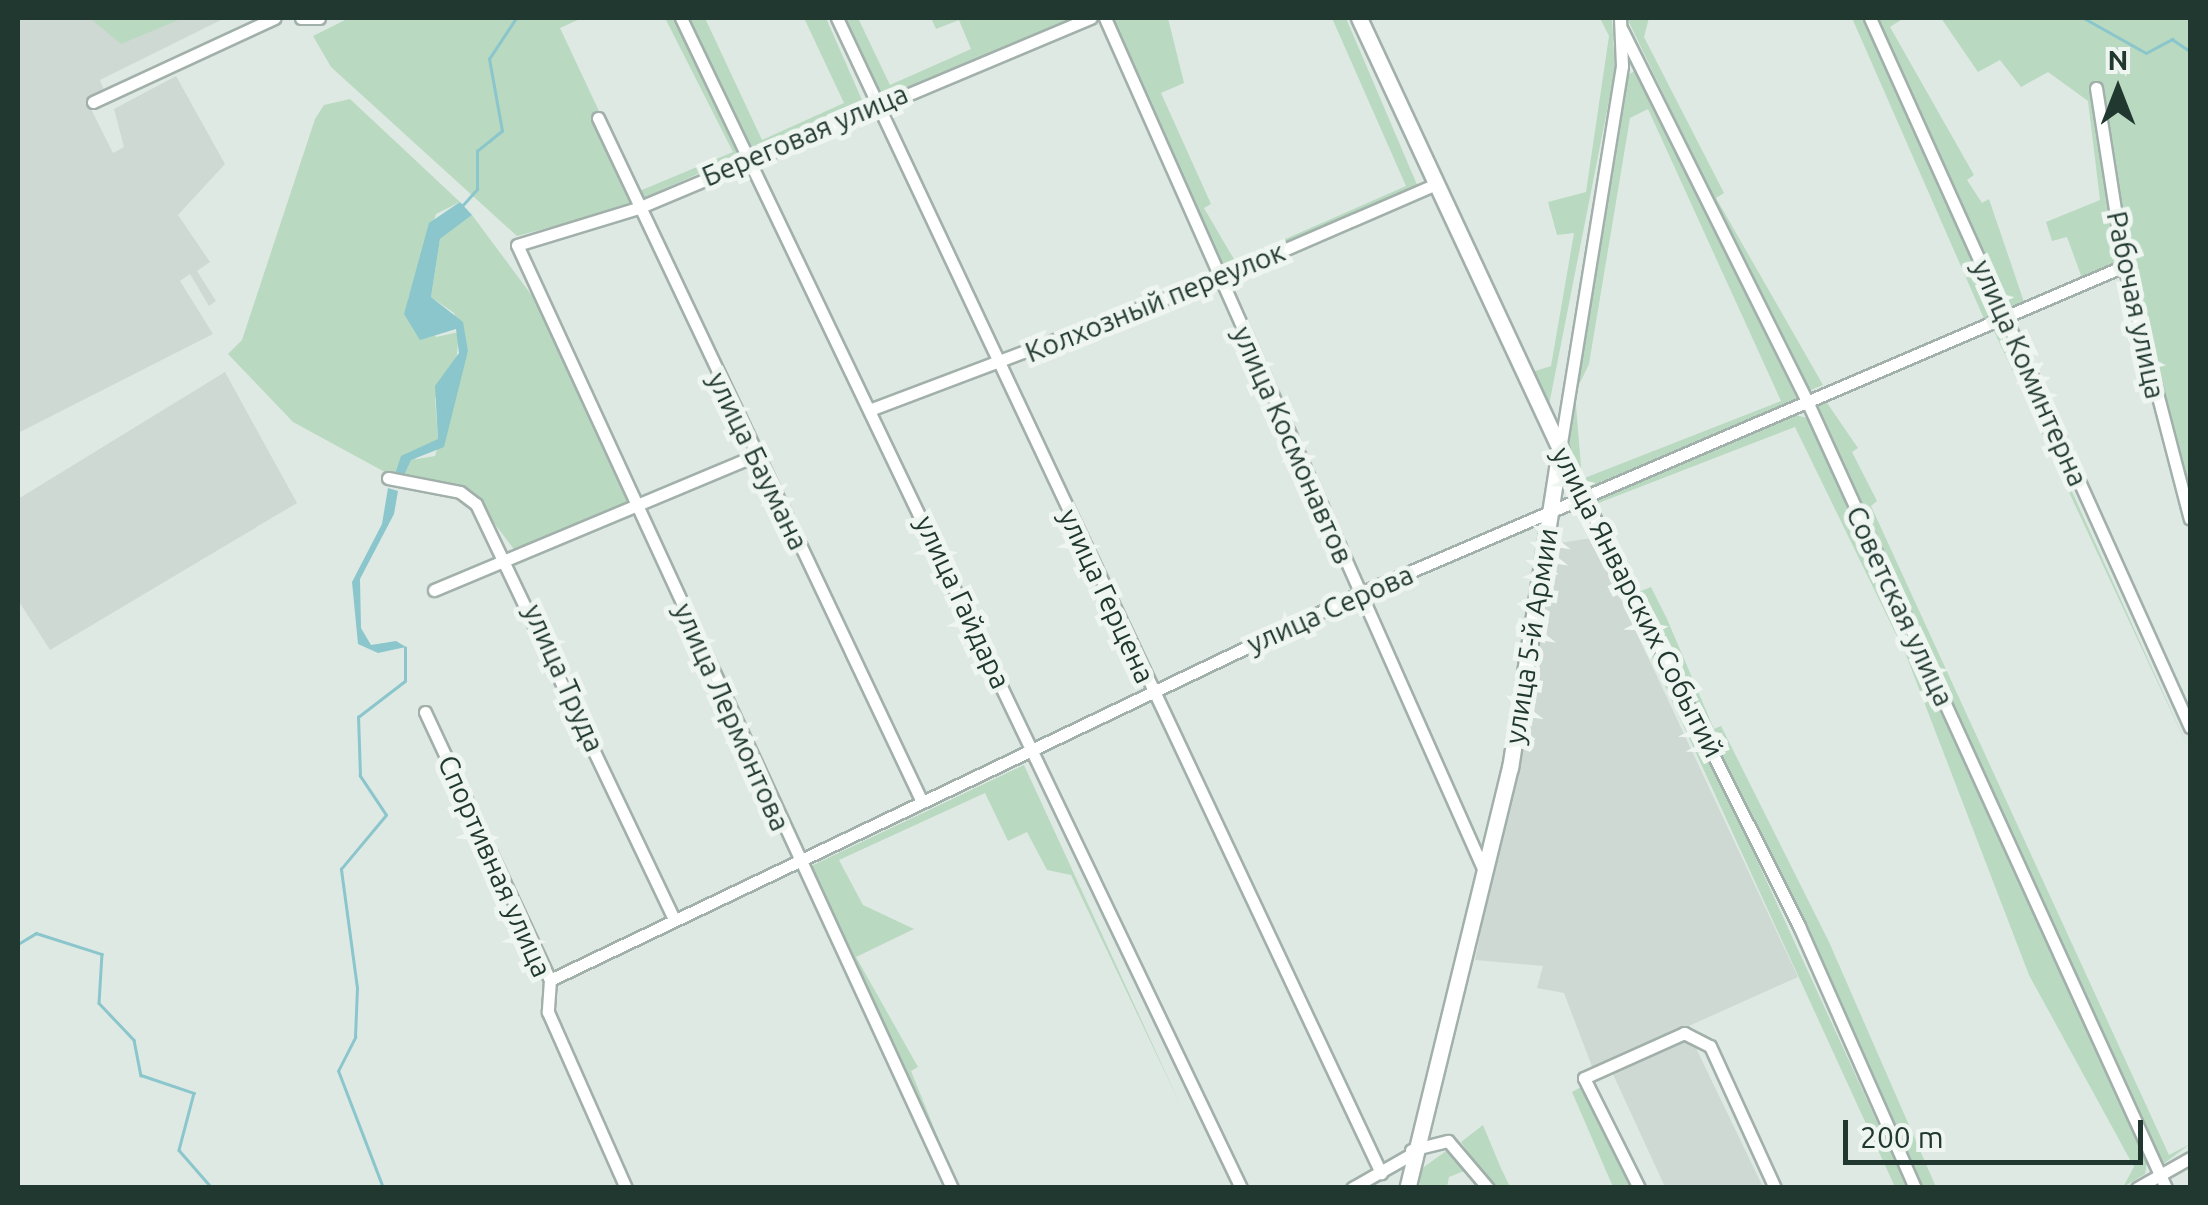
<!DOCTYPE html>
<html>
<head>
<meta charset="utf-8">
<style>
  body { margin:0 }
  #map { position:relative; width:2208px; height:1205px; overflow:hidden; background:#dfe9e4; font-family:Ubuntu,sans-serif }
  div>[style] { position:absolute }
  .built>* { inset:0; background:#ced9d3 }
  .green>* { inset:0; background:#b9d9c0 }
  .water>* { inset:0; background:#8ac6cb }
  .stream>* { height:2.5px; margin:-1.25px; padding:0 1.25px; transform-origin:1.25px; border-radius:1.25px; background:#8ac6cb }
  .roads { filter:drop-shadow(2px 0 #a2b0ab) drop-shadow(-2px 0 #a2b0ab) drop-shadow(0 2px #a2b0ab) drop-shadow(0 -2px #a2b0ab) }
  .street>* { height:11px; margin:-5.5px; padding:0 5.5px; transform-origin:5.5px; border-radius:5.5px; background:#fff }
  .secondary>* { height:15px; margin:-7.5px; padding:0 7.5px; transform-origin:7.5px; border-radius:7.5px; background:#fff }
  span { translate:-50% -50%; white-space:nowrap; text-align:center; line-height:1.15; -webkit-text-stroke:10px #eff6f2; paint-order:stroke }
  .street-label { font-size:28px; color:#213831 }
  .frame { position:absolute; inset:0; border:20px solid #213831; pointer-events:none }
  .north { position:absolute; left:2068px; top:40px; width:100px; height:100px; -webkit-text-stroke:8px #eff6f2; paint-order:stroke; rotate:0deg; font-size:28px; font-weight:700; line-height:40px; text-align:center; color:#213831 }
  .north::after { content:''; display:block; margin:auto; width:35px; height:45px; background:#213831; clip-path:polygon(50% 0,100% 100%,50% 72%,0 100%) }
  .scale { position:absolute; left:1843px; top:1120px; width:300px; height:45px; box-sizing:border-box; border:5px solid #213831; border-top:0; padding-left:12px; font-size:30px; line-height:35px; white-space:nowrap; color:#213831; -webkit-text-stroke:8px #eff6f2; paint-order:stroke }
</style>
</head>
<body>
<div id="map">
  <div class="built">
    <div style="clip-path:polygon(18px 18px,225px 18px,100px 80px,105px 93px,87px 101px,113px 153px,124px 147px,114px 109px,176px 76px,225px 164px,178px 215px,210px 262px,197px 271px,216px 301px,209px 306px,190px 274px,180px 281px,213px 334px,18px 433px)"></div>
    <div style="clip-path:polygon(225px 372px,297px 503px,50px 650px,18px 600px,18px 499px)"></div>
    <div style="clip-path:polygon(1592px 538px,1798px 977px,1593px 1069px,1564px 993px,1537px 988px,1543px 966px,1475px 960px,1559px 543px)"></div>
    <div style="clip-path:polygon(1685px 1040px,1694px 1044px,1763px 1187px,1665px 1187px,1612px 1072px)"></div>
  </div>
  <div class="green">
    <div style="clip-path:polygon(90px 18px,183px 18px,121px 44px)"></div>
    <div style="clip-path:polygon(349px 18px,582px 18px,560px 28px,637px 192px,733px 152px,665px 18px,705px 18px,762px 140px,844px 103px,804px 18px,826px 18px,862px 100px,622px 208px,517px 236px,331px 67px,313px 36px)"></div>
    <div style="clip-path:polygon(840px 18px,858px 18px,890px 85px,971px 49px,959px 20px,936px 29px,931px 18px,1086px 18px,880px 100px)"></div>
    <div style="clip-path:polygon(1109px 18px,1168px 18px,1184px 83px,1161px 93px,1211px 204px,1204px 208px,1235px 261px,1406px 186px,1332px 18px,1346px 18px,1418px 187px,1223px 275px)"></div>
    <div style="clip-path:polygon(1600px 18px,1612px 18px,1615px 70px,1549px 405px,1532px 372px,1551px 366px,1574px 233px,1557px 235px,1548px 202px,1586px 192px,1609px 36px)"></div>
    <div style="clip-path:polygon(1627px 18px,1649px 18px,1644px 37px,1724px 193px,1716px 198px,1823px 385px,1806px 392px)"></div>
    <div style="clip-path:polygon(1852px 18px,1865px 18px,1998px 310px,1993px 318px,1985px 321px)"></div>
    <div style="clip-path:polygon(1876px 18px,1904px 18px,1890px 27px,1974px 175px,1967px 180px,1982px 203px,1989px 199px,2024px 302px,2008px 309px)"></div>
    <div style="clip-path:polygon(1941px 18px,2190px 18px,2190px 505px,2130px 276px,2101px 87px,2089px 88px,2118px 265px,2082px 278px,2067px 237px,2052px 241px,2046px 222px,2100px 200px,2088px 101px,2048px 72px,2021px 87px,2000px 60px,1978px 72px)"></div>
    <div style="clip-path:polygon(evenodd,1636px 70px,1797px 399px,1582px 490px,1565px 442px,1626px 76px,1636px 70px,1648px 109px,1781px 401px,1582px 479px,1575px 393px,1589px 364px,1630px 118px,1648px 109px)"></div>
    <div style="clip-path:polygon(350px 99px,460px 202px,436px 214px,408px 299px,436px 337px,459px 332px,456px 365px,435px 398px,438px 439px,394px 477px,293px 422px,228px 354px,242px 340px,315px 119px,324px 105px)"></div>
    <div style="clip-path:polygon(472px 215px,533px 297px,628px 504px,516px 552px,473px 495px,402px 480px,411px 460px,435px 456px,468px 351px,454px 313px,431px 297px,440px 239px)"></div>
    <div style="clip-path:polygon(1997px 326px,2190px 752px,1994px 331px,1825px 400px,1858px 448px,1852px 452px,1877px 501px,1871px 506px,2169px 1155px,2190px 1144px,2162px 1165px,1813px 402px)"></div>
    <div style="clip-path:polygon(1792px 414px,1807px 418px,2147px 1162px,2145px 1174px,2123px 1187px,2134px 1167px,2029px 975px,1906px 655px,1795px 427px,1596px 504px,1639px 592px,1651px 587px,1667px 619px,1714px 729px,1721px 726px,1829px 942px,1936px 1187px,1920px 1187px,1592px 500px)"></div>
    <div style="clip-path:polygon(1597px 537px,1750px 845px,1907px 1187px,1895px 1187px)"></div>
    <div style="clip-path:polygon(1024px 765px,1181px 1106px,1071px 875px,1047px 870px,1027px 832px,1008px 841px,985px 793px,839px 860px,863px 905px,914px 929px,856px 957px,918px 1067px,911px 1071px,958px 1187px,809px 867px)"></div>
    <div style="clip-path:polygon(1583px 1086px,1631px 1187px,1613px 1187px,1572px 1092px)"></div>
    <div style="clip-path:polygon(1483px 1125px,1500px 1166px,1510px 1187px,1492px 1187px,1461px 1142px)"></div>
    <div style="clip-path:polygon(1449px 1149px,1475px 1168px,1485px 1187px,1469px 1169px,1449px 1177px,1447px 1187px,1419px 1188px,1421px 1169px)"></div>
  </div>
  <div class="water">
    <div style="clip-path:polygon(460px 202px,472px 215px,440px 239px,431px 297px,463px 322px,468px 351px,444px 447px,411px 460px,402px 480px,394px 477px,401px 456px,438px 439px,435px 386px,459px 353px,456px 329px,420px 340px,404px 314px,429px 223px)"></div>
    <div style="clip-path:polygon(388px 488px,398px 491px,394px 514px,360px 579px,361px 628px,371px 645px,396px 641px,406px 647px,378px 653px,358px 644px,352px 582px,382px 524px)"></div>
  </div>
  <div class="stream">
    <div style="left:2084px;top:18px;width:71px;rotate:29.4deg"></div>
    <div style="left:2146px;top:53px;width:30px;rotate:-28deg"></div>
    <div style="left:2172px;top:39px;width:22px;rotate:34deg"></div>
    <div style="left:461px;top:207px;width:24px;rotate:-48deg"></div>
    <div style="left:477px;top:189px;width:38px;rotate:-90deg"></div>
    <div style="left:477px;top:151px;width:32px;rotate:-39deg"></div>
    <div style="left:502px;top:131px;width:73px;rotate:-100.2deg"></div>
    <div style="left:489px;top:59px;width:49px;rotate:-56.6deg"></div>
    <div style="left:18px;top:944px;width:21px;rotate:-31deg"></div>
    <div style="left:36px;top:933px;width:69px;rotate:17.7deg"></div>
    <div style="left:102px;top:954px;width:49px;rotate:93.5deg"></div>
    <div style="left:99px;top:1003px;width:51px;rotate:46.6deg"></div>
    <div style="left:134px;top:1040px;width:36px;rotate:79deg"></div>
    <div style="left:141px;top:1075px;width:56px;rotate:18.8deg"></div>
    <div style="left:194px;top:1093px;width:59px;rotate:104.7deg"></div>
    <div style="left:179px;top:1150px;width:50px;rotate:49deg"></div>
    <div style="left:383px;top:1188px;width:125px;rotate:-111deg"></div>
    <div style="left:338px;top:1071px;width:38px;rotate:-63deg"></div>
    <div style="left:355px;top:1037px;width:49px;rotate:-87.7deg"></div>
    <div style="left:357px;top:988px;width:120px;rotate:-97.7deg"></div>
    <div style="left:341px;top:869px;width:70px;rotate:-50.2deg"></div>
    <div style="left:386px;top:815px;width:47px;rotate:-123.7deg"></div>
    <div style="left:360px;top:776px;width:59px;rotate:-91.9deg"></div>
    <div style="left:358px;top:717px;width:59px;rotate:-37.5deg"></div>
    <div style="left:405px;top:681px;width:33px;rotate:-90deg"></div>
  </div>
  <div class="roads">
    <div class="street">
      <div style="left:301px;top:18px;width:18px"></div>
      <div style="left:681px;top:18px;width:1297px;rotate:64.42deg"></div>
      <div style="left:837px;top:18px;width:1277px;rotate:64.78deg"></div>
      <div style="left:1105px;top:18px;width:933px;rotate:66.04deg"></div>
      <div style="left:1620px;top:18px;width:48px;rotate:87.6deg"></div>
      <div style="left:1622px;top:66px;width:388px;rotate:99.2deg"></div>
      <div style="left:1560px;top:449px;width:534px;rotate:63.39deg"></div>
      <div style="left:1799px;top:926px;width:287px;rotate:66.1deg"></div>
      <div style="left:1870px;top:18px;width:778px;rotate:65.71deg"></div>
      <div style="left:1622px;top:30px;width:412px;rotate:63.5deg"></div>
      <div style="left:1806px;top:399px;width:867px;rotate:65.47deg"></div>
      <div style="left:2096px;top:88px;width:180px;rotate:81.1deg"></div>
      <div style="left:2124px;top:266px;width:261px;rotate:75.4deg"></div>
      <div style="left:93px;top:102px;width:200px;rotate:-24.8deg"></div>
      <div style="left:598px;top:118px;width:757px;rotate:64.65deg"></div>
      <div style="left:872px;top:409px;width:371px;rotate:-20.7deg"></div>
      <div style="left:1219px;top:278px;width:234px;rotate:-23.4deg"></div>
      <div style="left:388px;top:478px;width:73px;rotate:11deg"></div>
      <div style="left:460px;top:492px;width:20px;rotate:37deg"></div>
      <div style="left:476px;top:504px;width:461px;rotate:64.5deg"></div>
      <div style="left:434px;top:590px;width:349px;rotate:-22.7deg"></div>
      <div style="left:425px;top:712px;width:296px;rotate:65deg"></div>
      <div style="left:550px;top:980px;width:32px;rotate:94deg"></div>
      <div style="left:548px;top:1012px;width:193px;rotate:66.1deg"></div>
      <div style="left:550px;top:980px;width:895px;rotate:-25.53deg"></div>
      <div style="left:1358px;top:594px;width:833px;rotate:-23.18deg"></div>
      <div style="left:1411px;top:1150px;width:38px;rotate:-14deg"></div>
      <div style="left:1448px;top:1141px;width:62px;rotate:49.6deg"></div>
      <div style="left:952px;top:1188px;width:1038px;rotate:-114.76deg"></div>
      <div style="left:517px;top:245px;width:127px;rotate:-17deg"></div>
      <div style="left:638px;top:208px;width:491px;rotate:-22.8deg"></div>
      <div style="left:1352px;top:1188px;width:67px;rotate:-29.6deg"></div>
      <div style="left:1639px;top:1188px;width:123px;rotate:-116.6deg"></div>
      <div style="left:1584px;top:1078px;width:110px;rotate:-24.2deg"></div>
      <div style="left:1684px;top:1033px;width:29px;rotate:27deg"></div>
      <div style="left:1710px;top:1046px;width:156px;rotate:65.4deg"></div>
      <div style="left:2137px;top:1188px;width:61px;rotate:-29.5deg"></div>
    </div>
    <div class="secondary">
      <div style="left:1359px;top:18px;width:476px;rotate:65deg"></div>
      <div style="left:1560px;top:449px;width:322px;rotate:98.9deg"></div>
      <div style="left:1510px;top:767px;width:433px;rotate:103.7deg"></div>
    </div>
  </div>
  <div class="street-label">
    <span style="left:805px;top:135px;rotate:-23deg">Береговая улица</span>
    <span style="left:1155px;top:302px;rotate:-22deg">Колхозный переулок</span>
    <span style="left:2136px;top:305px;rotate:78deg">Рабочая улица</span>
    <span style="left:2030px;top:373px;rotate:66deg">улица Коминтерна</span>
    <span style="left:1293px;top:445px;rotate:66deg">улица Космонавтов</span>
    <span style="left:758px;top:461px;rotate:64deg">улица Баумана</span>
    <span style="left:1107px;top:596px;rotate:65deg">улица Герцена</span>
    <span style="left:963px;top:602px;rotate:65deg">улица Гайдара</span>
    <span style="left:1638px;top:602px;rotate:63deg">улица Январских Событий</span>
    <span style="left:1900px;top:606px;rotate:65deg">Советская улица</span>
    <span style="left:1330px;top:609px;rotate:-24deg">улица Серова</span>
    <span style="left:1531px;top:636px;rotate:-81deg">улица 5-й Армии</span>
    <span style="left:564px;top:678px;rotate:66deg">улица Труда</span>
    <span style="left:732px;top:717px;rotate:66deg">улица Лермонтова</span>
    <span style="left:495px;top:866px;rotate:66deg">Спортивная улица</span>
  </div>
  <div class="frame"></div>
  <div class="north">N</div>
  <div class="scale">200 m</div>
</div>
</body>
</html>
